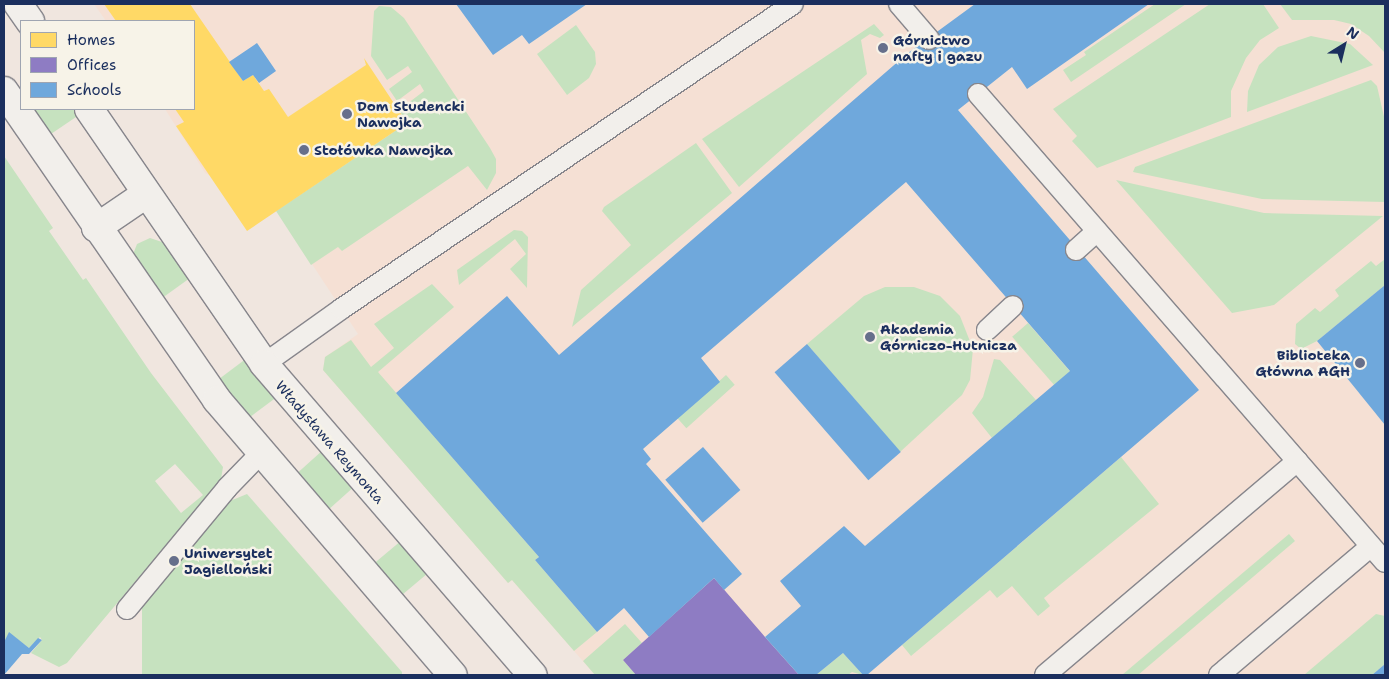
<!DOCTYPE html>
<html>
<head>
<meta charset="utf-8">
<style>
  body { margin:0 }
  #map { position:relative; width:1389px; height:679px; overflow:hidden; background:#f0e6df; font-family:"Shantell Sans",sans-serif }
  div>[style] { position:absolute }
  .built>* { inset:0; background:#f5e0d4 }
  .green>* { inset:0; background:#c6e2bf; transform-origin:0 0 }
  .homes>* { inset:0; background:#ffd966 }
  .offices>* { inset:0; background:#8e7cc3 }
  .schools>* { inset:0; background:#6fa8dc; transform-origin:0 0 }
  .roads { filter:drop-shadow(1px 0 #87868c) drop-shadow(-1px 0 #87868c) drop-shadow(0 1px #87868c) drop-shadow(0 -1px #87868c) }
  .lane>* { height:20px; margin:-10px; padding:0 10px; transform-origin:10px; border-radius:10px; background:#f2efeb }
  .street>* { height:28px; margin:-14px; padding:0 14px; transform-origin:14px; border-radius:14px; background:#f2efeb }
  .dots>* { width:14px; height:14px; translate:-50% -50%; box-sizing:border-box; border:2px solid #f7f3e8; border-radius:50% }
  span { translate:-50% -50%; white-space:nowrap; text-align:center; line-height:1.15; -webkit-text-stroke:5px #f7f3e8; paint-order:stroke }
  .poi-label { font-size:14px; color:#1b2f5e; font-weight:700 }
  .left { translate:0 -50%; text-align:left }
  .right { translate:-100% -50%; text-align:right }
  .street-label { font-size:14px; color:#1b2f5e }
  .frame { position:absolute; inset:0; border:5px solid #1b2f5e; pointer-events:none }
  .legend { position:absolute; left:20px; top:20px; width:175px; height:90px; box-sizing:border-box; background:#f7f3e8; border:1px solid #9fa5b1; margin:0; padding:6px 9px; list-style:none; font-size:15px; color:#1b2f5e }
  .legend li { display:flex; align-items:center; gap:10px; height:25px }
  .legend b { width:25px; border:1px solid #9fa5b1 }
  .north { position:absolute; left:1319px; top:20px; width:50px; height:50px; -webkit-text-stroke:4px #f7f3e8; paint-order:stroke; rotate:36deg; font-size:14px; font-weight:700; line-height:20px; text-align:center; color:#1b2f5e }
  .north::after { content:''; display:block; margin:auto; width:18px; height:22px; background:#1b2f5e; clip-path:polygon(50% 0,100% 100%,50% 72%,0 100%) }
</style>
</head>
<body>
<div id="map">
  <div class="built">
    <div style="clip-path:polygon(94px 4px,1385px 4px,1385px 675px,595px 675px,512px 580px,508px 583px,323px 370px,325px 357px,358px 334px,277px 211px,205px 173px,165px 109px,194px 109px,194px 21px,106px 21px)"></div>
  </div>
  <div class="green">
    <div style="clip-path:polygon(1155px 4px,1186px 4px,1071px 82px,1063px 70px,1086px 55px,1084px 52px)"></div>
    <div style="clip-path:polygon(1210px 4px,1263px 4px,1279px 28px,1260px 40px,1246px 58px,1231px 91px,1231px 117px,1097px 168px,1072px 141px,1077px 136px,1053px 109px)"></div>
    <div style="clip-path:polygon(1280px 4px,1385px 4px,1385px 53px,1369px 36px,1351px 24px,1334px 20px,1292px 20px)"></div>
    <div style="clip-path:polygon(379px 6px,391px 7px,404px 18px,490px 148px,496px 159px,496px 173px,487px 190px,468px 166px,342px 251px,338px 247px,311px 265px,276px 211px,407px 123px,399px 110px,424px 91px,420px 84px,397px 101px,389px 89px,412px 72px,408px 66px,387px 80px,371px 56px,374px 11px)"></div>
    <div style="clip-path:polygon(874px 24px,884px 35px,880px 38px,870px 34px,861px 40px,867px 74px,739px 187px,702px 139px)"></div>
    <div style="clip-path:polygon(576px 25px,595px 52px,596px 64px,589px 78px,567px 95px,537px 54px)"></div>
    <div style="clip-path:polygon(1311px 36px,1350px 44px,1373px 65px,1247px 112px,1248px 91px,1259px 65px,1278px 47px)"></div>
    <div style="clip-path:polygon(1371px 80px,1377px 86px,1385px 121px,1385px 202px,1262px 199px,1133px 172px,1135px 167px)"></div>
    <div style="clip-path:polygon(29px 109px,75px 109px,79px 115px,48px 136px)"></div>
    <div style="clip-path:polygon(696px 143px,732px 193px,572px 327px,581px 290px,631px 245px,602px 211px,604px 207px)"></div>
    <div style="clip-path:polygon(evenodd,4px 156px,53px 228px,49px 231px,83px 280px,86px 278px,151px 373px,223px 467px,221px 479px,67px 663px,59px 667px,31px 653px,42px 640px,40px 637px,29px 648px,9px 633px,4px 642px,4px 156px,175px 464px,203px 495px,181px 513px,155px 481px,175px 464px)"></div>
    <div style="clip-path:polygon(1116px 180px,1264px 213px,1383px 216px,1274px 305px,1232px 313px)"></div>
    <div style="clip-path:polygon(514px 230px,522px 231px,528px 237px,527px 288px,510px 269px,526px 254px,515px 239px,459px 285px,457px 270px)"></div>
    <div style="clip-path:polygon(150px 238px,165px 243px,190px 278px,158px 301px,132px 257px,137px 244px)"></div>
    <div style="clip-path:polygon(1385px 259px,1385px 285px,1317px 341px,1301px 349px,1295px 344px,1296px 324px,1315px 308px,1320px 312px,1339px 296px,1335px 290px,1371px 261px,1376px 266px)"></div>
    <div style="clip-path:polygon(432px 284px,454px 307px,378px 372px,539px 557px,535px 560px,597px 632px,574px 651px,512px 580px,508px 583px,323px 370px,325px 357px,351px 340px,371px 367px,394px 348px,374px 324px)"></div>
    <div style="clip-path:polygon(885px 287px,914px 287px,940px 296px,960px 316px,973px 349px,970px 380px,962px 395px,900px 452px,807px 344px,864px 296px)"></div>
    <div style="left:1028px;top:323px;width:64px;height:21px;rotate:49deg"></div>
    <div style="left:247px;top:358px;width:49px;height:40px;rotate:53deg"></div>
    <div style="clip-path:polygon(994px 359px,1000px 360px,1036px 400px,992px 438px,972px 413px,983px 397px)"></div>
    <div style="left:726px;top:375px;width:13px;height:65px;rotate:48deg"></div>
    <div style="left:323px;top:450px;width:48px;height:40px;rotate:48deg"></div>
    <div style="clip-path:polygon(1121px 457px,1159px 504px,1044px 598px,1050px 606px,1038px 616px,1012px 586px,997px 598px,990px 590px,911px 656px,902px 645px)"></div>
    <div style="clip-path:polygon(247px 494px,402px 672px,402px 675px,142px 675px,142px 605px,230px 501px)"></div>
    <div style="clip-path:polygon(1289px 534px,1295px 541px,1138px 675px,1122px 675px)"></div>
    <div style="left:402px;top:540px;width:42px;height:40px;rotate:50deg"></div>
    <div style="clip-path:polygon(1376px 614px,1385px 616px,1385px 664px,1372px 675px,1304px 675px)"></div>
    <div style="clip-path:polygon(625px 624px,642px 643px,623px 660px,636px 675px,595px 675px,583px 661px)"></div>
    <div style="clip-path:polygon(843px 653px,863px 675px,852px 672px,848px 675px,816px 675px)"></div>
  </div>
  <div class="homes">
    <div style="clip-path:polygon(104px 4px,190px 4px,243px 81px,253px 75px,264px 91px,269px 89px,288px 117px,366px 65px,364px 58px,407px 123px,247px 231px,176px 126px,184px 122px,175px 109px,194px 109px,194px 21px,116px 21px)"></div>
  </div>
  <div class="offices">
    <div style="clip-path:polygon(714px 578px,765px 637px,799px 675px,636px 675px,623px 660px)"></div>
  </div>
  <div class="schools">
    <div style="clip-path:polygon(456px 4px,587px 4px,529px 44px,522px 35px,493px 55px)"></div>
    <div style="clip-path:polygon(975px 4px,1149px 4px,1027px 89px,1012px 67px,958px 110px,1199px 390px,867px 675px,863px 675px,843px 653px,816px 675px,799px 675px,765px 637px,801px 606px,780px 581px,844px 526px,865px 546px,1070px 371px,906px 182px,701px 358px,720px 382px,643px 449px,651px 459px,646px 464px,742px 574px,724px 590px,714px 578px,649px 637px,624px 608px,597px 632px,535px 560px,539px 557px,396px 393px,507px 296px,559px 355px,908px 53px)"></div>
    <div style="clip-path:polygon(257px 43px,276px 71px,259px 83px,253px 75px,243px 81px,229px 62px)"></div>
    <div style="clip-path:polygon(1385px 285px,1385px 425px,1317px 341px)"></div>
    <div style="left:807px;top:344px;width:143px;height:43px;rotate:49deg"></div>
    <div style="left:703px;top:447px;width:57px;height:50px;rotate:49deg"></div>
    <div style="clip-path:polygon(9px 632px,29px 648px,38px 638px,42px 640px,29px 654px,22px 654px,4px 675px,4px 642px)"></div>
    <div style="clip-path:polygon(1385px 664px,1385px 675px,1372px 675px)"></div>
  </div>
  <div class="roads">
    <div class="lane">
      <div style="left:899px;top:4px;width:46px;rotate:49.4deg"></div>
      <div style="left:978px;top:94px;width:620px;rotate:48.99deg"></div>
      <div style="left:1076px;top:250px;width:28px;rotate:-42deg"></div>
      <div style="left:987px;top:330px;width:35px;rotate:-43deg"></div>
      <div style="left:264px;top:364px;width:95px;rotate:-35.5deg"></div>
      <div style="left:341px;top:309px;width:545px;rotate:-34.01deg"></div>
      <div style="left:127px;top:609px;width:157px;rotate:-50.4deg"></div>
      <div style="left:227px;top:488px;width:47px;rotate:-45.9deg"></div>
      <div style="left:1045px;top:675px;width:331px;rotate:-40.3deg"></div>
      <div style="left:1219px;top:675px;width:199px;rotate:-40.3deg"></div>
    </div>
    <div class="street">
      <div style="left:18px;top:4px;width:21px;rotate:55deg"></div>
      <div style="left:4px;top:91px;width:375px;rotate:55.4deg"></div>
      <div style="left:217px;top:400px;width:362px;rotate:49.4deg"></div>
      <div style="left:89px;top:109px;width:309px;rotate:55.5deg"></div>
      <div style="left:264px;top:364px;width:411px;rotate:49.2deg"></div>
      <div style="left:96px;top:228px;width:60px;rotate:-34.2deg"></div>
    </div>
  </div>
  <div class="dots">
    <div style="left:883px;top:48px;background:#666f8b"></div>
    <div style="left:347px;top:114px;background:#666f8b"></div>
    <div style="left:304px;top:150px;background:#666f8b"></div>
    <div style="left:870px;top:337px;background:#666f8b"></div>
    <div style="left:1360px;top:363px;background:#666f8b"></div>
    <div style="left:174px;top:561px;background:#666f8b"></div>
  </div>
  <div class="poi-label">
    <span class="left" style="left:893px;top:48px">Górnictwo<br>nafty i gazu</span>
    <span class="left" style="left:357px;top:114px">Dom Studencki<br>Nawojka</span>
    <span class="left" style="left:314px;top:150px">Stołówka Nawojka</span>
    <span class="left" style="left:880px;top:337px">Akademia<br>Górniczo-Hutnicza</span>
    <span class="right" style="left:1350px;top:363px">Biblioteka<br>Główna AGH</span>
    <span class="left" style="left:184px;top:561px">Uniwersytet<br>Jagielloński</span>
  </div>
  <div class="street-label">
    <span style="left:330px;top:442px;rotate:49deg">Władysława Reymonta</span>
  </div>
  <div class="frame"></div>
  <ul class="legend">
  <li><b style="height:14px;background:#ffd966"></b>Homes</li>
  <li><b style="height:14px;background:#8e7cc3"></b>Offices</li>
  <li><b style="height:14px;background:#6fa8dc"></b>Schools</li>
  </ul>
  <div class="north">N</div>
</div>
</body>
</html>
